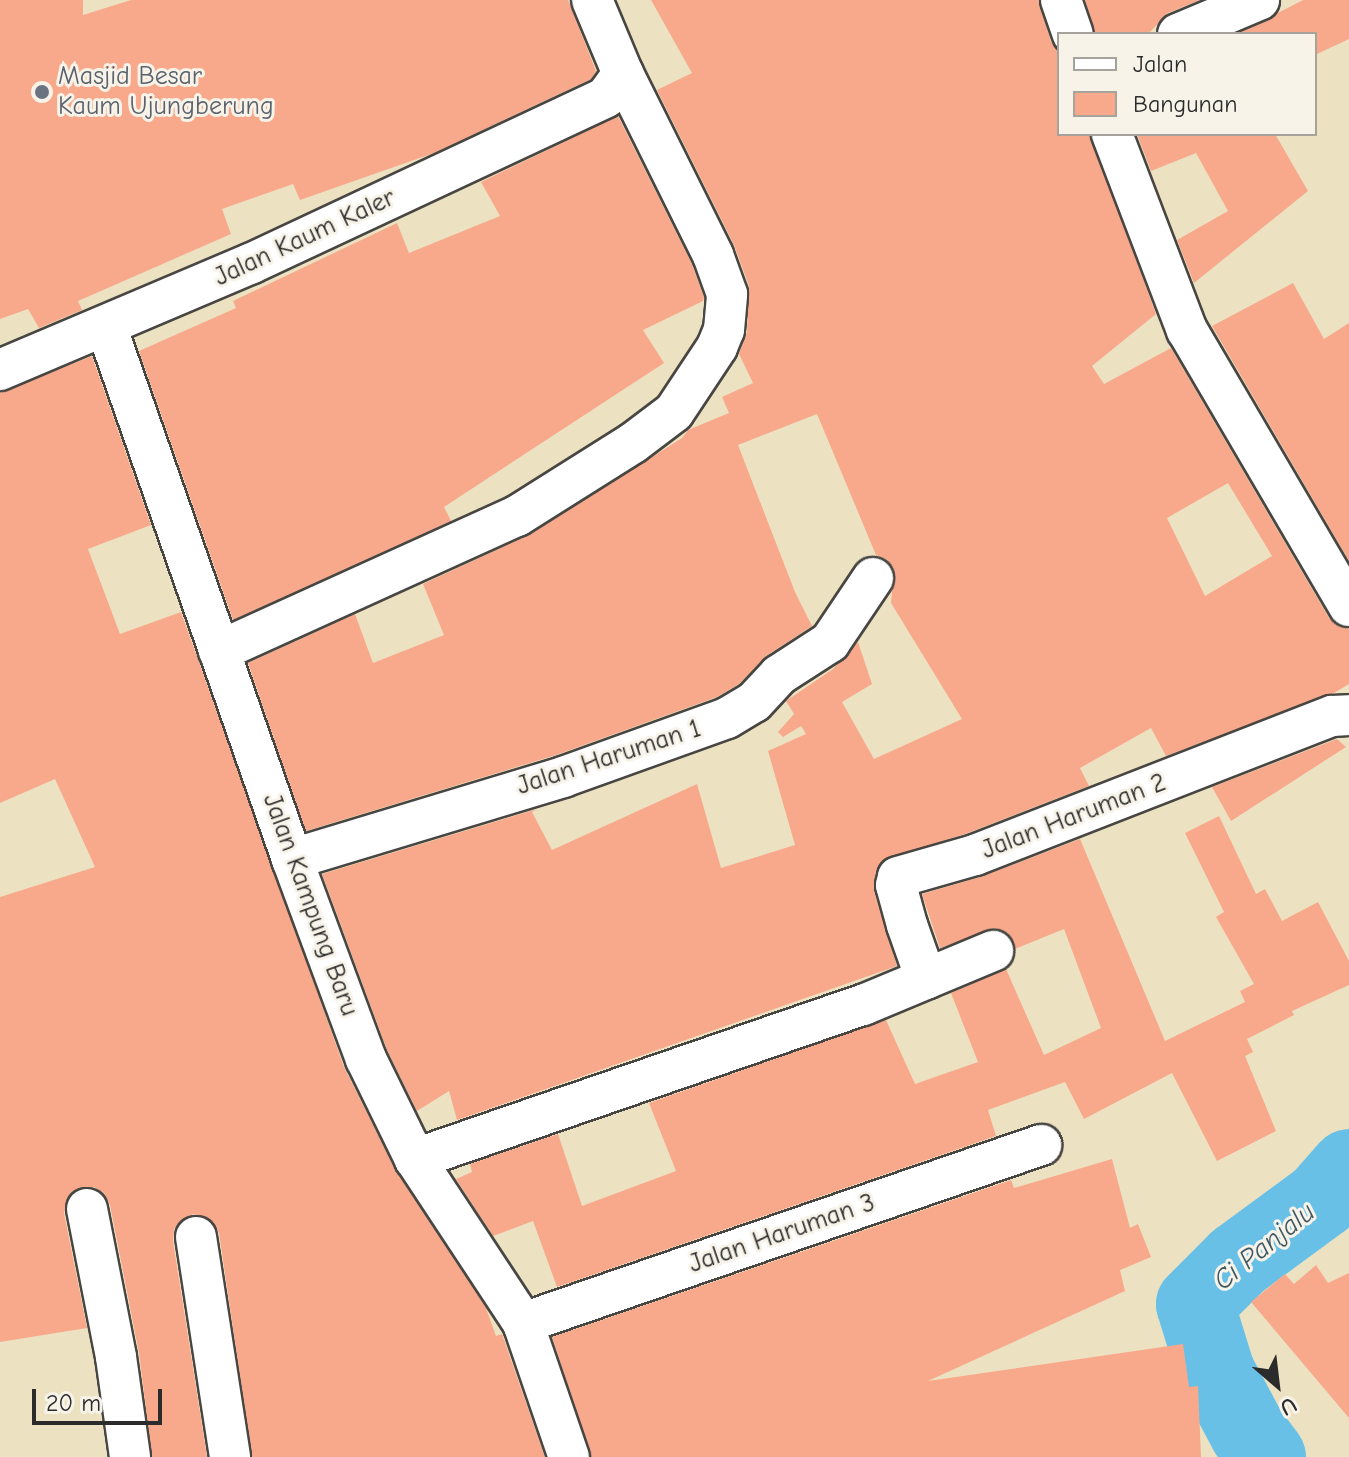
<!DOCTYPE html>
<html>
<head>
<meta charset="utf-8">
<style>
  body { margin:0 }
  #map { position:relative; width:1349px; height:1457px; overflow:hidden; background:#ece2c2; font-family:"Comic Neue",sans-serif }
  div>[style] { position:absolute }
  .river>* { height:78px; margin:-39px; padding:0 39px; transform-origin:39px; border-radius:39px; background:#69c0e6 }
  .building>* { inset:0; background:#f8a98c }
  .roads { filter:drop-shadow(2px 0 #484642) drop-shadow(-2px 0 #484642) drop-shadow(0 2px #484642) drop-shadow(0 -2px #484642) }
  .minor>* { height:40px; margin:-20px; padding:0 20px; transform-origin:20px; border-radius:20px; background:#fff }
  .dots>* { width:22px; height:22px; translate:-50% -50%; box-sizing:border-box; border:4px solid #f7f3e8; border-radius:50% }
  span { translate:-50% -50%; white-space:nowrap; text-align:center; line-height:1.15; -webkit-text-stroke:6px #f7f3e8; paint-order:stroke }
  .worship-label { font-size:26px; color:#5b616d }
  .left { translate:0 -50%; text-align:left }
  .street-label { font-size:26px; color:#2b2b2b }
  .water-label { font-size:28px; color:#3e5863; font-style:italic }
  .legend { position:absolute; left:1057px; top:32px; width:260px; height:104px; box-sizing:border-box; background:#f7f3e8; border:2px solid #a5a39c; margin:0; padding:10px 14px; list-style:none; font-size:24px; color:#2b2b2b }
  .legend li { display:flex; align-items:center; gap:16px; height:40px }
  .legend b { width:40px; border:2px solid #a5a39c }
  .north { position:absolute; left:1237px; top:1345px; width:80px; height:80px; -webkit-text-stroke:6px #f7f3e8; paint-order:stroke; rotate:152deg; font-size:22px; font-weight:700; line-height:32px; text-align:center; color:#2b2b2b }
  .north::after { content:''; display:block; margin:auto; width:28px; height:36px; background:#2b2b2b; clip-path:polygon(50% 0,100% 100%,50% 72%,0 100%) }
  .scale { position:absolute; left:32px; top:1389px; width:130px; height:36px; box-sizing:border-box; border:4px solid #2b2b2b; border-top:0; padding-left:10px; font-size:24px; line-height:28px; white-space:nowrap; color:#2b2b2b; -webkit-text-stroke:6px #f7f3e8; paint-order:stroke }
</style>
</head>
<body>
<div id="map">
  <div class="river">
    <div style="left:1267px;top:1457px;width:31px;rotate:-127deg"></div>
    <div style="left:1248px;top:1432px;width:68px;rotate:-118.1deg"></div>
    <div style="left:1216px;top:1372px;width:71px;rotate:-107.2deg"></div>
    <div style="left:1195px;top:1304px;width:61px;rotate:-45deg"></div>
    <div style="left:1238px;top:1261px;width:104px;rotate:-36.4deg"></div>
    <div style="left:1322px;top:1199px;width:41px;rotate:-48.9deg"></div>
  </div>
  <div class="building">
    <div style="clip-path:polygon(0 0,83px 0,83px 15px,131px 0,568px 0,596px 71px,591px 79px,434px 153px,300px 200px,293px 184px,222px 209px,231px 234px,78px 301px,82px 310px,39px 328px,28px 309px,0 319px)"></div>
    <div style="clip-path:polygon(evenodd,651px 0,1039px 0,1051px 42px,1059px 52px,1059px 134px,1090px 134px,1156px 314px,1092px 366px,1104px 384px,1171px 348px,1329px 618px,1338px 626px,1349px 629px,1349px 684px,1334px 693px,1166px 756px,1151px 728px,1080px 768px,1089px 786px,968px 833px,882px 861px,876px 871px,874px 891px,897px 966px,457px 1120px,449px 1091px,417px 1111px,387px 1050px,322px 874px,537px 809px,532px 812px,552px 850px,697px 784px,721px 868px,795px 845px,768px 751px,806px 734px,801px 726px,783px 737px,778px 732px,794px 714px,786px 701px,833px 669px,858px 642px,872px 684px,842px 702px,874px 759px,962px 719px,891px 603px,894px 569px,886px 559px,876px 555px,817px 414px,738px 445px,795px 592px,812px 626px,766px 656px,739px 684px,717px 697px,556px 755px,306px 831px,248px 663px,355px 614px,373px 663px,444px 635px,423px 584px,529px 535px,682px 438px,688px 430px,729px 413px,722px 397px,753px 383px,739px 354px,747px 332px,749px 286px,734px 245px,657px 90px,692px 73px,651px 0,1228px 483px,1272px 556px,1205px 596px,1167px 518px,1228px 483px)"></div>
    <div style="clip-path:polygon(1085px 0,1200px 0,1168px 13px,1148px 34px,1095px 34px)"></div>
    <div style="clip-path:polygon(1303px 0,1349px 0,1349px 39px,1317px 54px,1315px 34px,1237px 34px)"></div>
    <div style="clip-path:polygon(618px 116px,692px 264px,704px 297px,703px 301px,643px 330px,664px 363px,444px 507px,451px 521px,233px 620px,139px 351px,236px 308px,233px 301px,397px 223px,409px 253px,500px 216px,481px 182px)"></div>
    <div style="clip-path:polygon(1137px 134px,1275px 134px,1308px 191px,1194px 283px,1177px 240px,1228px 211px,1196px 153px,1151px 171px)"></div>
    <div style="clip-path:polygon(1293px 283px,1324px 339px,1349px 323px,1349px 561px,1212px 326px)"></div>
    <div style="clip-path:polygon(92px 356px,151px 525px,88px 549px,120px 634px,181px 612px,344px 1067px,396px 1171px,486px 1308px,496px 1336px,502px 1334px,545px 1457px,252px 1457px,219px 1233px,213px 1222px,193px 1214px,181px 1220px,174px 1229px,173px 1241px,207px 1457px,152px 1457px,139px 1353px,110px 1205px,104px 1193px,94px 1187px,82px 1187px,71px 1192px,64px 1213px,87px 1328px,0 1342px,0 897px,95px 867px,55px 779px,0 803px,0 393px)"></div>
    <div style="clip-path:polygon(1337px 739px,1346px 747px,1231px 821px,1212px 787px)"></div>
    <div style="clip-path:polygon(1219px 816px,1256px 894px,1265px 889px,1282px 921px,1318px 902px,1349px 961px,1349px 985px,1292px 1011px,1294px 1015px,1247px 1039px,1253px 1052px,1245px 1056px,1276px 1131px,1217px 1161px,1172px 1073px,1084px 1119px,1065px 1082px,988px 1110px,996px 1136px,557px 1287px,533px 1221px,493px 1236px,456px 1179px,472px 1172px,470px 1164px,558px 1134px,582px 1206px,676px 1171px,649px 1103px,886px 1020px,915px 1084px,978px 1062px,951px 993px,1006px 969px,1044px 1055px,1101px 1028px,1064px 929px,1015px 949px,1008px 933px,995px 928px,940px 948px,922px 894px,983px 876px,1080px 839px,1165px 1041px,1245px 1002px,1240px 991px,1254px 984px,1216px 917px,1224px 912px,1185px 833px)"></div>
    <div style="clip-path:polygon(1112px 1159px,1130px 1228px,1138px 1224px,1151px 1257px,1120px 1270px,1125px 1291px,928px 1381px,1183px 1344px,1189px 1387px,1198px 1386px,1201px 1457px,591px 1457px,552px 1337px,1011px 1180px,1014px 1188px)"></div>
    <div style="clip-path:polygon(1316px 1265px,1328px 1283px,1349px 1273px,1349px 1418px,1251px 1302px,1285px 1274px,1294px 1284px)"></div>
  </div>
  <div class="roads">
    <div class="minor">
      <div style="left:1061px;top:0;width:36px;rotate:71deg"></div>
      <div style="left:1178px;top:34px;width:88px;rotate:-22.8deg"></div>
      <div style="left:1112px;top:134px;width:210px;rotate:69.1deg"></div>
      <div style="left:1187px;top:330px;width:320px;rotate:59.6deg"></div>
      <div style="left:106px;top:326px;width:565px;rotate:70.76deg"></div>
      <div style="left:292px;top:859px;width:213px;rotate:69.7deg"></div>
      <div style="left:366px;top:1059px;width:111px;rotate:63.9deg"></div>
      <div style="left:415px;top:1159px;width:196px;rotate:56.6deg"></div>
      <div style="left:523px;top:1323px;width:142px;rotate:71.1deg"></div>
      <div style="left:0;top:370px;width:272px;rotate:-23deg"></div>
      <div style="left:250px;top:264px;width:393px;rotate:-25.1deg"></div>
      <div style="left:606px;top:97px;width:29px;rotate:-54deg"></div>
      <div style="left:623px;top:74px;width:80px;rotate:-112.7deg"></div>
      <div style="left:219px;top:651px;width:327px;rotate:-24.4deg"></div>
      <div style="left:517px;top:516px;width:137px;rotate:-32.2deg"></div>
      <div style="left:633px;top:443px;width:51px;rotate:-37.1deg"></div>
      <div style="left:674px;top:412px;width:78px;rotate:-56.5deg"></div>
      <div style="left:717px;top:347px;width:18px;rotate:-68deg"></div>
      <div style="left:724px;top:330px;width:36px;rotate:-85deg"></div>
      <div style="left:727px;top:294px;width:41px;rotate:-109.7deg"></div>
      <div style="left:713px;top:255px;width:202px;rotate:-116.4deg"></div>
      <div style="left:292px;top:859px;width:283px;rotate:-16.8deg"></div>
      <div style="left:563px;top:777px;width:174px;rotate:-19.8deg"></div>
      <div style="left:727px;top:718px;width:31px;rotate:-31deg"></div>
      <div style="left:754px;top:702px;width:37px;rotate:-47deg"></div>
      <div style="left:779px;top:675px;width:61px;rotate:-32.9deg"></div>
      <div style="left:830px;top:642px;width:77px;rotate:-56.1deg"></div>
      <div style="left:926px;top:979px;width:57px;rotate:-109.4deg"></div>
      <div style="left:907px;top:925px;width:41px;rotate:-105.4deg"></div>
      <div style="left:896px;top:885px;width:8px;rotate:-76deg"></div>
      <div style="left:898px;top:877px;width:80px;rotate:-15.9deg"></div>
      <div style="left:975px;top:855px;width:383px;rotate:-21.3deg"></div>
      <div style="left:1332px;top:716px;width:17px;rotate:-3deg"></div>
      <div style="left:415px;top:1159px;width:474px;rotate:-19deg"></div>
      <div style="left:863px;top:1005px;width:141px;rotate:-22.6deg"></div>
      <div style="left:87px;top:1209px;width:151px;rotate:78.9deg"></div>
      <div style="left:116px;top:1357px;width:101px;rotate:82deg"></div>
      <div style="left:196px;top:1237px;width:223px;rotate:81.2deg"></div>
      <div style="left:523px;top:1323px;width:548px;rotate:-18.96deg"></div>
    </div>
  </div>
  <div class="dots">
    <div style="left:42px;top:92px;background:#6b7280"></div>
  </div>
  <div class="worship-label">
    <span class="left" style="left:58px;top:92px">Masjid Besar<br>Kaum Ujungberung</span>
  </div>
  <div class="street-label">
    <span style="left:305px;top:238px;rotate:-25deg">Jalan Kaum Kaler</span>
    <span style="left:609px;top:758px;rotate:-18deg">Jalan Haruman 1</span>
    <span style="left:1074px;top:817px;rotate:-21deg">Jalan Haruman 2</span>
    <span style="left:310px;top:905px;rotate:70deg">Jalan Kampung Baru</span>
    <span style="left:782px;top:1234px;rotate:-19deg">Jalan Haruman 3</span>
  </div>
  <div class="water-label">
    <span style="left:1264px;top:1246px;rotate:-39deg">Ci Panjalu</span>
  </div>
  <ul class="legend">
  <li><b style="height:10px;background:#fff"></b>Jalan</li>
  <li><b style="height:22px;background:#f8a98c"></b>Bangunan</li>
  </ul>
  <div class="north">U</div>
  <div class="scale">20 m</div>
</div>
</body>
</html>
